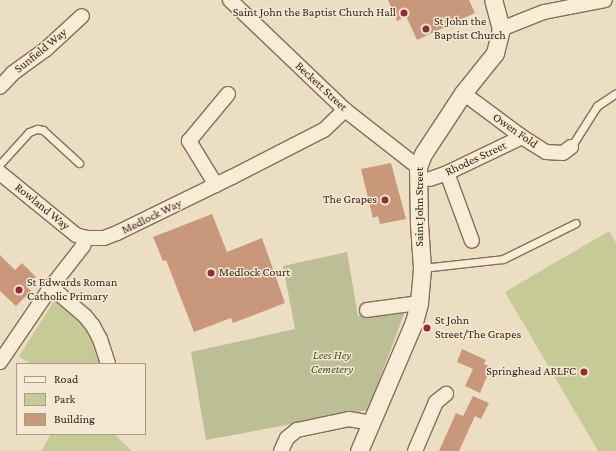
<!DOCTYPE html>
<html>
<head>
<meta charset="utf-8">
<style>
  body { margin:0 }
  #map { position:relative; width:616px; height:451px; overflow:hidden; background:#ecdec3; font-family:"Crimson Pro",serif }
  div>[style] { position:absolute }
  .green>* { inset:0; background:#c6ca97 }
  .cemetery>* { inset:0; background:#bcbf96 }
  .building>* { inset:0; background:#c9977a }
  .roads { filter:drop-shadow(1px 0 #856f5a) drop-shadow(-1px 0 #856f5a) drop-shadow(0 1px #856f5a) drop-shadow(0 -1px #856f5a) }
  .service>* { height:7px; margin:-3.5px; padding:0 3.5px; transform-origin:3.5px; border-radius:3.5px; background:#f7ecd5 }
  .minor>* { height:14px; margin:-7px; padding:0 7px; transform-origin:7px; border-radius:7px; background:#f7ecd5 }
  .tertiary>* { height:17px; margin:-8.5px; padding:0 8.5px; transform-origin:8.5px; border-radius:8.5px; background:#f7ecd5 }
  .dots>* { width:11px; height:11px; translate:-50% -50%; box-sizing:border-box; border:2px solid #f4e8d2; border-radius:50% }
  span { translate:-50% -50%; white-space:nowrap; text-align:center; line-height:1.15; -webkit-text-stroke:3px #f4e8d2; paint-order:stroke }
  .poi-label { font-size:12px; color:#36281e }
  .right { translate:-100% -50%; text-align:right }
  .left { translate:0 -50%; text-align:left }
  .street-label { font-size:12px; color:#36281e }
  .park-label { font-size:12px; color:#485125; font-style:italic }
  .legend { position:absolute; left:16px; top:363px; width:130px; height:72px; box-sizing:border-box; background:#f4e8d2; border:1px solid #a89b8a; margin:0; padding:5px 7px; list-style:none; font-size:12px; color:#36281e }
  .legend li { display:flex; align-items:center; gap:8px; height:20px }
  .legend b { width:20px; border:1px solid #a89b8a }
</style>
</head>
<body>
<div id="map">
  <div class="green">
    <div style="clip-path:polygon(609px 231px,616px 243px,616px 451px,598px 451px,505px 292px)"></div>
    <div style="clip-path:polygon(54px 301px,63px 302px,84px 322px,91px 333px,103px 364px,31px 364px,19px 356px)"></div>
    <div style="clip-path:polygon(51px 434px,114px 434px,132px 451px,41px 451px)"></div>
  </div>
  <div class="cemetery">
    <div style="clip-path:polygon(347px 252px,358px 316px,406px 309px,368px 410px,206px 440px,191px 352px,295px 329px,283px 266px)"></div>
  </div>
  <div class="building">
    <div style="clip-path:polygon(388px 0,469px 0,475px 13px,417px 40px,406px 16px,397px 21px)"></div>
    <div style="clip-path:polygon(391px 163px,406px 219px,380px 224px,378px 216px,373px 218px,361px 169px)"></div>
    <div style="clip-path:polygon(212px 214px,227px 252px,262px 238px,285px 303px,233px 323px,231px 318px,194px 332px,166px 260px,163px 261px,153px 237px)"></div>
    <div style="clip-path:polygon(0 255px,15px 270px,22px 263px,36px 277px,27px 287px,31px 291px,16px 306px,0 291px)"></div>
    <div style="clip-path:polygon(462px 349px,486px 360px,484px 364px,491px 367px,480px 393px,465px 386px,473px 369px,457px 362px)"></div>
    <div style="clip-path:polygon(473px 396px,489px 403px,481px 419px,475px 416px,459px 451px,439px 451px,456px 413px,463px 416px)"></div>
  </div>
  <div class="roads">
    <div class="service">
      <div style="left:571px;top:147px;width:49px;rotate:-57.6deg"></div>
      <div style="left:597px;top:106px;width:23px;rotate:-34deg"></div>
      <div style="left:0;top:164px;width:43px;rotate:-47.8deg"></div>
      <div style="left:29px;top:132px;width:9px;rotate:-21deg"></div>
      <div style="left:37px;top:129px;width:6px;rotate:9deg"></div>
      <div style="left:43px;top:130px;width:49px;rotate:42.5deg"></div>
      <div style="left:422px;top:268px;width:81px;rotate:-6.3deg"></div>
      <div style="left:503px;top:259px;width:81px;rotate:-26.3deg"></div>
    </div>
    <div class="minor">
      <div style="left:230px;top:0;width:159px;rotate:43.7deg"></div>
      <div style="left:345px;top:110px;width:93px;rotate:38deg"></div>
      <div style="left:501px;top:29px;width:46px;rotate:-21.6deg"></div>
      <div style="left:544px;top:12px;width:62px;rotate:-11.1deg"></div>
      <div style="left:0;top:87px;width:19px;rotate:-47deg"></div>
      <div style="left:13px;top:73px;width:39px;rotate:-36deg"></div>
      <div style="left:45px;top:50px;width:50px;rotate:-42.6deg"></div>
      <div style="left:463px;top:93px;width:74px;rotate:36.7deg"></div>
      <div style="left:522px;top:137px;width:28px;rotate:32deg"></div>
      <div style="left:546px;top:152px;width:17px;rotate:3deg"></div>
      <div style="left:563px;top:153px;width:10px;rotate:-37deg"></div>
      <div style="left:0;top:173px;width:98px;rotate:39.2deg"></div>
      <div style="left:76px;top:235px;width:10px;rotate:17deg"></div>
      <div style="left:447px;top:173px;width:72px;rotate:69.8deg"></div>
      <div style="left:430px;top:179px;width:18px;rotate:-19deg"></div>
      <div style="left:447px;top:173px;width:83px;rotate:-25.6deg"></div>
      <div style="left:216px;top:185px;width:52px;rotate:-121.5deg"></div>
      <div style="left:189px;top:141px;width:61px;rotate:-50.3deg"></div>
      <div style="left:51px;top:287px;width:45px;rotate:40.5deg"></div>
      <div style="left:85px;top:316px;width:13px;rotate:51deg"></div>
      <div style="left:93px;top:326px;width:15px;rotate:62deg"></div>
      <div style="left:100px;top:339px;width:26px;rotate:72deg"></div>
      <div style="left:367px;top:310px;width:52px;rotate:-7.7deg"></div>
      <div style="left:0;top:362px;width:91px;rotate:-55.8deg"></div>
      <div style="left:51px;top:287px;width:52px;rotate:-52deg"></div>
      <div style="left:83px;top:246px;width:9px;rotate:-69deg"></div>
      <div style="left:86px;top:238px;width:18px"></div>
      <div style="left:104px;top:238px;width:14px;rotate:-21deg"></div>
      <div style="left:117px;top:233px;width:128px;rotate:-26deg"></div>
      <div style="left:232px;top:177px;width:103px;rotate:-27.1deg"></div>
      <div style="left:324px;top:130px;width:29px;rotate:-44deg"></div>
      <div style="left:281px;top:451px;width:14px;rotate:-65deg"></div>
      <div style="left:287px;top:438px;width:13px;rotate:-39deg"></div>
      <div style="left:297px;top:430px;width:53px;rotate:-11.9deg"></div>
      <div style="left:349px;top:419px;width:23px;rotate:10deg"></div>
      <div style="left:415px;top:451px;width:53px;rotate:-66.8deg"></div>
      <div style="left:436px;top:402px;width:13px;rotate:-39deg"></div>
    </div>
    <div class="tertiary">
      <div style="left:359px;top:451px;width:140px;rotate:-66.9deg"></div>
      <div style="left:414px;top:322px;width:20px;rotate:-75deg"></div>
      <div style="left:419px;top:303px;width:35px;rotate:-85deg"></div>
      <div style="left:422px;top:268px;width:44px;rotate:-93.9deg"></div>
      <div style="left:419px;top:224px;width:57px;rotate:-91deg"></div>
      <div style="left:418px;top:167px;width:14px;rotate:-69deg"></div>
      <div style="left:423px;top:154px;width:73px;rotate:-56.7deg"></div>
      <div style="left:463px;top:93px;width:51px;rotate:-51.3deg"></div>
      <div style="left:495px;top:53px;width:25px;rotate:-76deg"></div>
      <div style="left:501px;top:29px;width:30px;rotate:-105deg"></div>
    </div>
  </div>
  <div class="dots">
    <div style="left:404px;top:13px;background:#922d33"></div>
    <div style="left:426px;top:29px;background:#922d33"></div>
    <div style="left:385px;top:200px;background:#922d33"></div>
    <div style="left:211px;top:273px;background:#922d33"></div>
    <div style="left:19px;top:290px;background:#922d33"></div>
    <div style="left:427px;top:328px;background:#922d33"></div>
    <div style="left:584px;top:372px;background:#922d33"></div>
  </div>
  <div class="poi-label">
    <span class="right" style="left:396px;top:13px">Saint John the Baptist Church Hall</span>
    <span class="left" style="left:434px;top:29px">St John the<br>Baptist Church</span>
    <span class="right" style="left:377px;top:200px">The Grapes</span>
    <span class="left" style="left:219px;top:273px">Medlock Court</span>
    <span class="left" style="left:27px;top:290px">St Edwards Roman<br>Catholic Primary</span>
    <span class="left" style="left:435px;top:328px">St John<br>Street/The Grapes</span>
    <span class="right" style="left:576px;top:372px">Springhead ARLFC</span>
  </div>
  <div class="street-label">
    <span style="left:41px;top:51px;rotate:-39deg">Sunfield Way</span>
    <span style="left:321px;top:87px;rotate:43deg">Beckett Street</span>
    <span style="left:515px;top:131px;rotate:35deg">Owen Fold</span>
    <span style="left:476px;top:159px;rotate:-25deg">Rhodes Street</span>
    <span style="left:42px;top:207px;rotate:39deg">Rowland Way</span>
    <span style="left:420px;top:207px;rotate:-90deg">Saint John Street</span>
    <span style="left:152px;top:217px;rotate:-26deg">Medlock Way</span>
  </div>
  <div class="park-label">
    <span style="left:332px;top:363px">Lees Hey<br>Cemetery</span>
  </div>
  <ul class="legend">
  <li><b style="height:5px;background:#f7ecd5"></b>Road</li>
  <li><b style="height:11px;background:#c6ca97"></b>Park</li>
  <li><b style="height:11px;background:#c9977a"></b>Building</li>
  </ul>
</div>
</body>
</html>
